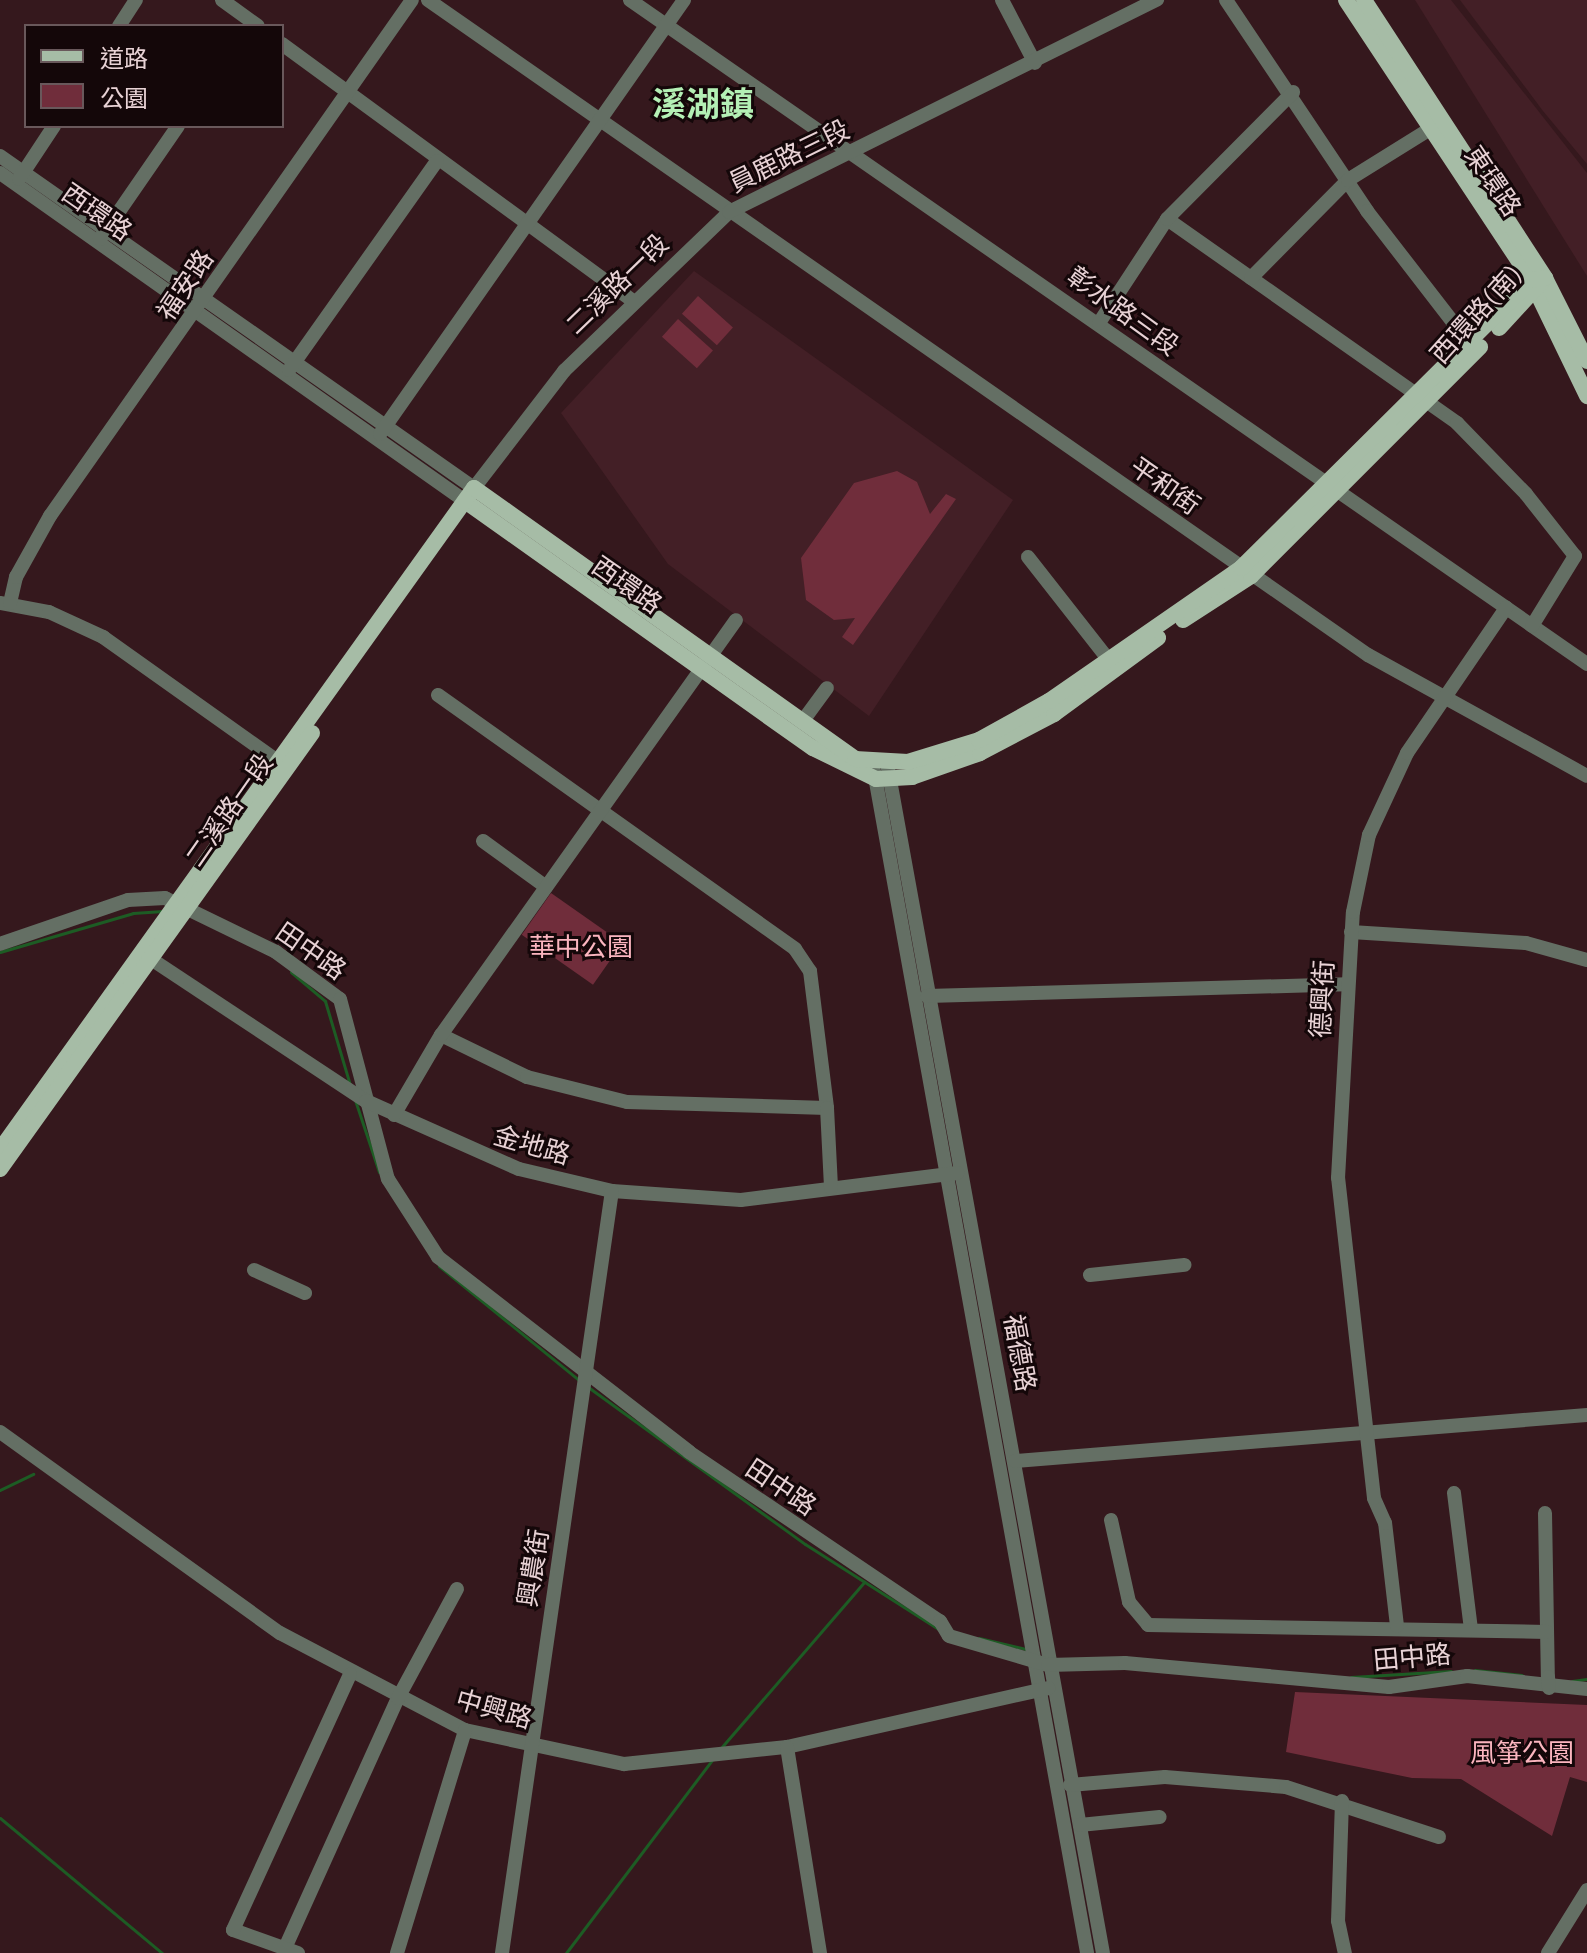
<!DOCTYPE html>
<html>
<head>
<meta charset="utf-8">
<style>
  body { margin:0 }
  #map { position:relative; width:1587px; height:1953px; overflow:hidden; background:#35181d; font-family:"IBM Plex Sans","Noto Sans TC",sans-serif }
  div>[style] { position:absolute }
  .built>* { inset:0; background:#431f26 }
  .green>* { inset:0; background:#702d3b; transform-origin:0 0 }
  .stream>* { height:3px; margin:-1.5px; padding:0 1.5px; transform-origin:1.5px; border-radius:1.5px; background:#1d5c24 }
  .minor>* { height:14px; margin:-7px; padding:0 7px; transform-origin:7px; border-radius:7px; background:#646f64 }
  .major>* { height:16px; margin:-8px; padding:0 8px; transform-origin:8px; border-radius:8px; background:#a6bca6 }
  .minor-bridge>* { height:14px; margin:-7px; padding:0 7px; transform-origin:7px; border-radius:7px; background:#646f64 }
  span { translate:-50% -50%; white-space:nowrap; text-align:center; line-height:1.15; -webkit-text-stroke:6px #140709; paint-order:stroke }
  .street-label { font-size:26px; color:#e8d2d5 }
  .park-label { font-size:26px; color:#fbb5bf }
  .district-label { font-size:34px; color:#b4f0b5; font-weight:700 }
  .legend { position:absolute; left:24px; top:24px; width:260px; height:104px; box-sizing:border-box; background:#140709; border:2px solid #69585b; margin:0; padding:10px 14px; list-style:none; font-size:24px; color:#e8d2d5 }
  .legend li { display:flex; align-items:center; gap:16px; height:40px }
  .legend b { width:40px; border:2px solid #69585b }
</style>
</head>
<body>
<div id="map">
  <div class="built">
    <div style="clip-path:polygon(1415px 0,1451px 0,1587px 173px,1587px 276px)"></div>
    <div style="clip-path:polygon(1460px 0,1587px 0,1587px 164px,1543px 111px)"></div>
    <div style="clip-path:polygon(694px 271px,1013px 500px,869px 716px,668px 564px,561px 413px)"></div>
  </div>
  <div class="green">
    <div style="left:698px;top:296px;width:47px;height:24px;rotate:42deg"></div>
    <div style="left:678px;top:319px;width:47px;height:24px;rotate:42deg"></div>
    <div style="clip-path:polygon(897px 471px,917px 482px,930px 514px,946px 494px,956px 499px,853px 645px,842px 637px,855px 618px,834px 620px,806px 600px,801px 558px,854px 483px)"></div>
    <div style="left:551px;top:893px;width:87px;height:51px;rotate:35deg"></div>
    <div style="clip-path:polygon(1295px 1692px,1587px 1705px,1587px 1782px,1570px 1777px,1552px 1836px,1461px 1779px,1412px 1778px,1286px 1752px)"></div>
  </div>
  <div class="stream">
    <div style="left:0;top:952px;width:139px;rotate:-16.3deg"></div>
    <div style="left:133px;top:913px;width:30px;rotate:-4deg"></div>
    <div style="left:291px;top:972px;width:45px;rotate:40.5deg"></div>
    <div style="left:325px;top:1001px;width:88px;rotate:73.4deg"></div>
    <div style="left:355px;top:1100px;width:76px;rotate:71.6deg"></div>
    <div style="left:439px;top:1266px;width:181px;rotate:39.2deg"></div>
    <div style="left:588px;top:1387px;width:268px;rotate:35.9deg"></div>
    <div style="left:805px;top:1544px;width:160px;rotate:32.5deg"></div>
    <div style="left:0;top:1490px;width:37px;rotate:-26deg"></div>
    <div style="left:979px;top:1638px;width:48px;rotate:13.2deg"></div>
    <div style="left:1475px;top:1670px;width:47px;rotate:6.1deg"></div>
    <div style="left:1351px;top:1677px;width:100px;rotate:-3.4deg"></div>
    <div style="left:1572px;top:1681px;width:15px;rotate:-8deg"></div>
    <div style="left:720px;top:1749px;width:221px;rotate:-49.2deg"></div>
    <div style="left:0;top:1818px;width:211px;rotate:39.8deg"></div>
    <div style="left:566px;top:1953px;width:241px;rotate:-52.9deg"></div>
  </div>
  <div class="minor">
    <div style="left:222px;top:0;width:44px;rotate:35.8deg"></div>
    <div style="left:428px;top:0;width:1146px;rotate:34.87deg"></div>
    <div style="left:1368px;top:655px;width:250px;rotate:28.9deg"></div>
    <div style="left:630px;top:0;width:1165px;rotate:34.75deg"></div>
    <div style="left:1002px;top:0;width:71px;rotate:62.4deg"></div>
    <div style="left:1226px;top:0;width:254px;rotate:56.2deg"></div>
    <div style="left:1367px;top:211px;width:173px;rotate:52.3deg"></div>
    <div style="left:119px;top:26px;width:31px;rotate:-57deg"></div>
    <div style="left:282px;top:44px;width:434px;rotate:36.2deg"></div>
    <div style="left:0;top:156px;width:579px;rotate:35.01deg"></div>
    <div style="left:474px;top:488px;width:148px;rotate:-52.4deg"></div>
    <div style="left:564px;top:371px;width:229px;rotate:-43.9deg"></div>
    <div style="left:729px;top:212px;width:478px;rotate:-26.4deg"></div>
    <div style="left:0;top:173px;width:569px;rotate:35.2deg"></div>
    <div style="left:19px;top:179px;width:64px;rotate:-56.6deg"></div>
    <div style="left:1167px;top:219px;width:355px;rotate:35.1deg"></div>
    <div style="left:1457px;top:423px;width:99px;rotate:45.8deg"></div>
    <div style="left:1526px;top:494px;width:79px;rotate:51.7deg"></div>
    <div style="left:1575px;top:556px;width:82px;rotate:121.6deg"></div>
    <div style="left:100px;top:239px;width:137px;rotate:-55.4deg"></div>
    <div style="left:1251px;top:278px;width:138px;rotate:-45.3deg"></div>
    <div style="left:1348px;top:180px;width:106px;rotate:-31.9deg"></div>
    <div style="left:1099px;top:323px;width:124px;rotate:-56.8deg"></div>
    <div style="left:1167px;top:219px;width:179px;rotate:-45.2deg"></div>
    <div style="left:289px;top:370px;width:256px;rotate:-54.7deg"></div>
    <div style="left:380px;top:434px;width:530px;rotate:-54.99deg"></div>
    <div style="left:1028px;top:557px;width:130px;rotate:51.9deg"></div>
    <div style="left:0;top:603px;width:50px;rotate:10.4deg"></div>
    <div style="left:49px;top:612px;width:60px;rotate:24.8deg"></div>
    <div style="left:103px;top:637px;width:226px;rotate:35.4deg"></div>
    <div style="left:10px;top:603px;width:27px;rotate:-77deg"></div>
    <div style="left:16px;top:577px;width:70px;rotate:-60.9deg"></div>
    <div style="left:50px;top:516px;width:630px;rotate:-54.95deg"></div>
    <div style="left:438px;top:695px;width:438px;rotate:35.4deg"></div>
    <div style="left:795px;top:949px;width:27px;rotate:56deg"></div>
    <div style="left:810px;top:971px;width:138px;rotate:82.9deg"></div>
    <div style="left:802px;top:722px;width:42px;rotate:-53.7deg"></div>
    <div style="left:888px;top:769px;width:1203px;rotate:79.71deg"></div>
    <div style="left:874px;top:771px;width:1201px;rotate:79.78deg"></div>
    <div style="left:483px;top:841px;width:78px;rotate:36.1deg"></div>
    <div style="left:1351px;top:932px;width:175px;rotate:3.6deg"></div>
    <div style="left:1526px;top:943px;width:63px;rotate:15.6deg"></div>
    <div style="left:0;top:944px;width:135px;rotate:-19deg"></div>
    <div style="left:128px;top:900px;width:37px;rotate:-3deg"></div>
    <div style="left:165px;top:898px;width:123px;rotate:25.9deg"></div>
    <div style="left:276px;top:952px;width:79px;rotate:36.3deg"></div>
    <div style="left:340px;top:999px;width:186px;rotate:75.1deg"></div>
    <div style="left:388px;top:1179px;width:93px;rotate:57.3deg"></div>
    <div style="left:438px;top:1257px;width:318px;rotate:37.8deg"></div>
    <div style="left:689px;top:1452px;width:303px;rotate:34deg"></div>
    <div style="left:940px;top:1621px;width:17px;rotate:59deg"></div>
    <div style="left:949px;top:1636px;width:103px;rotate:16.3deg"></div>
    <div style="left:1048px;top:1665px;width:77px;rotate:-1.5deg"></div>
    <div style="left:1125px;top:1663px;width:265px;rotate:5.2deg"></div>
    <div style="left:1389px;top:1687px;width:79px;rotate:-8deg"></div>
    <div style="left:1467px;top:1676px;width:121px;rotate:6.2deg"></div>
    <div style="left:142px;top:953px;width:268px;rotate:33.5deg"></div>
    <div style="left:366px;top:1101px;width:167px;rotate:24deg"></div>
    <div style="left:519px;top:1169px;width:96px;rotate:13.3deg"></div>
    <div style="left:612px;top:1191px;width:129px;rotate:4deg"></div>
    <div style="left:741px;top:1200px;width:218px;rotate:-7.1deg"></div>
    <div style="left:927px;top:996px;width:419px;rotate:-1.6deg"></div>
    <div style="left:441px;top:1035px;width:96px;rotate:26deg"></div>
    <div style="left:527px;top:1077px;width:103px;rotate:14deg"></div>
    <div style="left:627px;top:1102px;width:200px;rotate:1.7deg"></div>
    <div style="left:827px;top:1108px;width:80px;rotate:87.1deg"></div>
    <div style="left:394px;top:1115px;width:93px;rotate:-59.6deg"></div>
    <div style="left:441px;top:1035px;width:509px;rotate:-54.59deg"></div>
    <div style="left:254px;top:1270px;width:56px;rotate:24.3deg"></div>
    <div style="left:1090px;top:1275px;width:95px;rotate:-6.1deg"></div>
    <div style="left:0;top:1432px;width:345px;rotate:35.7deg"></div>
    <div style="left:280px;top:1633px;width:209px;rotate:27.7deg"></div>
    <div style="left:465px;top:1730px;width:163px;rotate:12.1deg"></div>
    <div style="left:624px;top:1764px;width:164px;rotate:-6deg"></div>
    <div style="left:787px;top:1747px;width:268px;rotate:-12.7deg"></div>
    <div style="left:1015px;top:1461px;width:574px;rotate:-4.6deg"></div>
    <div style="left:1454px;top:1493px;width:138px;rotate:82.9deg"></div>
    <div style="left:1545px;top:1513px;width:164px;rotate:89deg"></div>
    <div style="left:1111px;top:1520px;width:84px;rotate:77.6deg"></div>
    <div style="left:1129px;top:1602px;width:30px;rotate:50deg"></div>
    <div style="left:1148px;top:1625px;width:399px;rotate:1deg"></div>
    <div style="left:1397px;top:1626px;width:104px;rotate:-96.6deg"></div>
    <div style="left:1385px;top:1523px;width:27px;rotate:-114deg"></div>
    <div style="left:1374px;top:1498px;width:322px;rotate:-96.4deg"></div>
    <div style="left:1338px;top:1178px;width:266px;rotate:-86.8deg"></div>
    <div style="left:1353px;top:912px;width:79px;rotate:-78.3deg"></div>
    <div style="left:1369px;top:835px;width:90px;rotate:-65.1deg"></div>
    <div style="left:1407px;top:753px;width:176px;rotate:-55.7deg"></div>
    <div style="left:787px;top:1747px;width:209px;rotate:80.9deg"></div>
    <div style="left:1070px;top:1785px;width:95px;rotate:-4.8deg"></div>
    <div style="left:1165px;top:1777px;width:121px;rotate:4.7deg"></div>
    <div style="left:1286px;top:1787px;width:161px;rotate:18.1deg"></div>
    <div style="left:1342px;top:1801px;width:120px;rotate:91.9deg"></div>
    <div style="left:1338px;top:1921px;width:33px;rotate:78deg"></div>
    <div style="left:1080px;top:1825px;width:80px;rotate:-5.7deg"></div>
    <div style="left:285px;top:1948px;width:274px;rotate:-65.7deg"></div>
    <div style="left:398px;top:1698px;width:124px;rotate:-61.6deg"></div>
    <div style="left:298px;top:1953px;width:69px;rotate:-160.5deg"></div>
    <div style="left:233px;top:1930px;width:281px;rotate:-65.4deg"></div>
    <div style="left:397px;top:1953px;width:233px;rotate:-73deg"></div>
    <div style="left:502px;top:1953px;width:770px;rotate:-81.79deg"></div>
    <div style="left:1548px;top:1953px;width:74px;rotate:-58.2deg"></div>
  </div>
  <div class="major">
    <div style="left:1346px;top:0;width:336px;rotate:56.5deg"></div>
    <div style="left:1531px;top:280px;width:129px;rotate:64.2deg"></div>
    <div style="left:1364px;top:0;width:332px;rotate:56.9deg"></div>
    <div style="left:1545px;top:278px;width:93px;rotate:63.2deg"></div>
    <div style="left:1499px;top:328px;width:68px;rotate:-47.4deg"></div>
    <div style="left:465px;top:501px;width:427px;rotate:35.4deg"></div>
    <div style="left:813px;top:748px;width:70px;rotate:26.2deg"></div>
    <div style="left:876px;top:779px;width:36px;rotate:-3deg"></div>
    <div style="left:912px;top:777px;width:72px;rotate:-19.4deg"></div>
    <div style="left:980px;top:753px;width:84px;rotate:-27.8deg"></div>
    <div style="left:1054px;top:714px;width:129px;rotate:-36.2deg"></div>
    <div style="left:1183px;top:620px;width:81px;rotate:-32.9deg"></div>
    <div style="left:1251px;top:576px;width:324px;rotate:-45deg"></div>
    <div style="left:0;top:1150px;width:814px;rotate:-54.4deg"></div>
    <div style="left:474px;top:488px;width:468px;rotate:35.4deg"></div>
    <div style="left:855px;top:759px;width:53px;rotate:3.2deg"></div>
    <div style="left:908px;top:762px;width:74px;rotate:-17.2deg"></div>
    <div style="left:979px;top:740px;width:80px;rotate:-29.1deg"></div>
    <div style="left:1049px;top:701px;width:234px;rotate:-34.7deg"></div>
    <div style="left:1241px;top:568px;width:409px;rotate:-44.8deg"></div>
    <div style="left:1531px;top:280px;width:14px;rotate:-8deg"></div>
    <div style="left:0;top:1169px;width:536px;rotate:-54.41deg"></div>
  </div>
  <div class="minor-bridge">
    <div style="left:1548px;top:1677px;width:11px;rotate:85deg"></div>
  </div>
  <div class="street-label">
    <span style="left:789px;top:156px;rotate:-26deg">員鹿路三段</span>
    <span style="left:1493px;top:181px;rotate:56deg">東環路</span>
    <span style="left:97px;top:212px;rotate:35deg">西環路</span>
    <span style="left:617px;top:284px;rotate:-44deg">二溪路一段</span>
    <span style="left:185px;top:285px;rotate:-56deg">福安路</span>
    <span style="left:1123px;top:311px;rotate:36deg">彰水路三段</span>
    <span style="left:1476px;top:314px;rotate:-48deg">西環路(南)</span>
    <span style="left:1165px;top:486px;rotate:35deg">平和街</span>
    <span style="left:627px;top:585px;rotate:35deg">西環路</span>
    <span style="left:229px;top:810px;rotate:-55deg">二溪路一段</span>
    <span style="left:311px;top:951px;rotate:35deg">田中路</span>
    <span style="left:1322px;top:999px;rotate:-87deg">德興街</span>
    <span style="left:532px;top:1145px;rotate:16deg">金地路</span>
    <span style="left:1020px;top:1353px;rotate:80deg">福德路</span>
    <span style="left:781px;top:1487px;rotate:34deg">田中路</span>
    <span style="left:533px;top:1568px;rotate:-81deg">興農街</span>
    <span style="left:1412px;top:1657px;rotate:-5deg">田中路</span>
    <span style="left:494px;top:1709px;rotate:16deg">中興路</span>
  </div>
  <div class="park-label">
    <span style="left:581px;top:947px">華中公園</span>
    <span style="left:1522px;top:1753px">風箏公園</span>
  </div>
  <div class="district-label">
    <span style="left:703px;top:104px">溪湖鎮</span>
  </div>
  <ul class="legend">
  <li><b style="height:10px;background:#a6bca6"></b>道路</li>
  <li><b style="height:22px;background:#702d3b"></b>公園</li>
  </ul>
</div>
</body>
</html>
